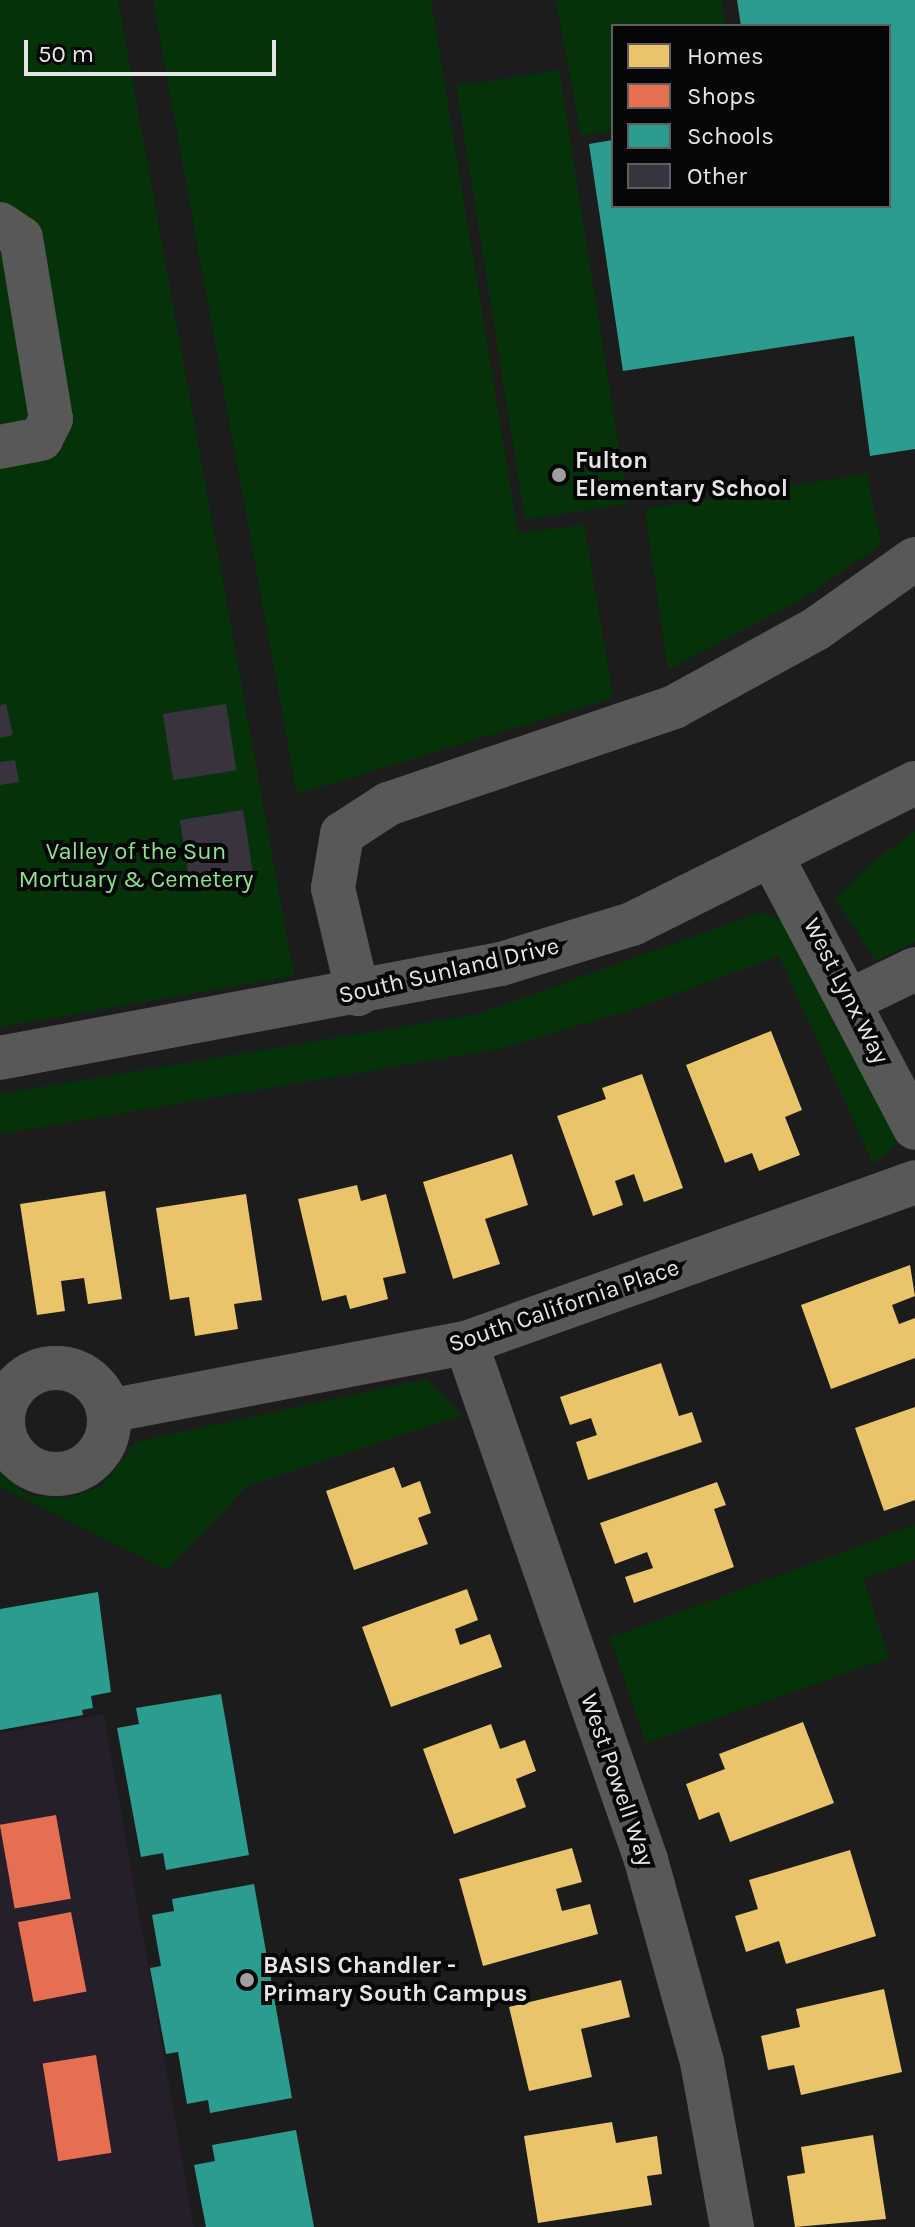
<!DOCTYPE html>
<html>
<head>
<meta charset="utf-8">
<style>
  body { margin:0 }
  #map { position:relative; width:915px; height:2227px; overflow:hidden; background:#1c1c1c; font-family:Karla,sans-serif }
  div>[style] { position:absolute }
  .commercial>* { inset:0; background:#261e2a }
  .green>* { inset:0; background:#04330a; transform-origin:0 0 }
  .homes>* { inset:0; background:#e9c46a }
  .shops>* { inset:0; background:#e76f51; transform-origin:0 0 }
  .schools>* { inset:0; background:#2a9d8f }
  .building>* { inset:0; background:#393340; transform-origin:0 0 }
  .minor>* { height:44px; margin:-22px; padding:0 22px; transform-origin:22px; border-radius:22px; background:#585857 }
  .minor>.ring { margin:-22px; padding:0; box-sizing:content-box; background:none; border:44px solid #585857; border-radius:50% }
  .dots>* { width:22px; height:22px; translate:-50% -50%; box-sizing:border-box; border:4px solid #060607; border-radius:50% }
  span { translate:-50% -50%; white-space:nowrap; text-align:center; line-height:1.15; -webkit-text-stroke:8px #060607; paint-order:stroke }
  .poi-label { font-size:24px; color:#e5e5e7; font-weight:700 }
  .left { translate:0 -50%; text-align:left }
  .park-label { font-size:24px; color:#8be28e }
  .street-label { font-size:24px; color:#e5e5e7 }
  .legend { position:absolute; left:611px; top:24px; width:280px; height:184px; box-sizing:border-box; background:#060607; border:2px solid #5f5f61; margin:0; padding:10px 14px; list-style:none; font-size:24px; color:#e5e5e7 }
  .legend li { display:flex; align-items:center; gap:16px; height:40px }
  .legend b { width:40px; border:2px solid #5f5f61 }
  .scale { position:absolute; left:24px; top:40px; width:252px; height:36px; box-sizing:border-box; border:4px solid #e5e5e7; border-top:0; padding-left:10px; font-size:24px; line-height:28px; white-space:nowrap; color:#e5e5e7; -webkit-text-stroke:6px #060607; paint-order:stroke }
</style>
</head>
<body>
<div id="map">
  <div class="commercial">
    <div style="clip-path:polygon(104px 1714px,194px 2227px,0 2227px,0 1733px)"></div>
  </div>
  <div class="green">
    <div style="clip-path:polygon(0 0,118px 0,294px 976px,0 1027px)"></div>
    <div style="clip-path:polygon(153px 0,431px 0,518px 533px,584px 525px,613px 698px,297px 794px)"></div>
    <div style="clip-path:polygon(556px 0,721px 0,726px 26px,613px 26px,613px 130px,581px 136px)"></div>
    <div style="left:559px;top:70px;width:439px;height:104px;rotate:81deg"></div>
    <div style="clip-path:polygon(867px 474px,881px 545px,798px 601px,668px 670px,645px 509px)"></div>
    <div style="clip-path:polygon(915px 831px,915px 942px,876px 961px,835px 899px,873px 861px)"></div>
    <div style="clip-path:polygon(762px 912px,793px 924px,900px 1142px,873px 1164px,779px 956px,637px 1008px,504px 1048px,0 1134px,0 1094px,478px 1014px)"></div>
    <div style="clip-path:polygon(426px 1379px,462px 1415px,247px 1486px,167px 1570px,0 1487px,0 1470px,28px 1496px,67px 1498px,102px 1486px,136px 1442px)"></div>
    <div style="clip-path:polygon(915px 1525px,915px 1560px,863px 1578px,889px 1658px,646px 1743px,610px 1638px)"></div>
  </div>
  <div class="homes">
    <div style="clip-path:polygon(771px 1031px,802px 1110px,785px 1117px,800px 1155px,759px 1171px,752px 1153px,725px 1163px,686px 1065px)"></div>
    <div style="clip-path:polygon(642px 1074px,683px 1188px,644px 1202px,634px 1174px,615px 1181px,623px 1205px,593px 1216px,557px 1116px,606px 1099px,602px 1088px)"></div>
    <div style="clip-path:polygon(512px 1154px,528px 1205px,485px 1219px,500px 1264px,453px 1279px,423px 1182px)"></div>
    <div style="clip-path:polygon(357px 1185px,361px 1201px,386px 1194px,406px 1273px,383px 1278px,388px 1299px,350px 1309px,346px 1295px,322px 1301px,298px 1199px)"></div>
    <div style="clip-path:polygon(105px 1191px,122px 1299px,88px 1304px,84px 1278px,61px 1281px,65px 1311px,37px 1315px,20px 1204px)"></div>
    <div style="clip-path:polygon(246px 1194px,262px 1300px,234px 1304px,238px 1329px,195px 1336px,189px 1297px,170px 1300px,156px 1208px)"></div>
    <div style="clip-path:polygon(910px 1265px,915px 1296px,892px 1305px,899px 1324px,915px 1318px,915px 1358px,831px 1389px,801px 1305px)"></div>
    <div style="clip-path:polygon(661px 1363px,679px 1416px,692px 1412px,702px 1442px,588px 1480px,576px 1442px,597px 1435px,591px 1418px,570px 1425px,560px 1397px)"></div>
    <div style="clip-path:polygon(915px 1407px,915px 1500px,884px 1511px,855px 1428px)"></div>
    <div style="clip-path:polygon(394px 1467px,402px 1488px,420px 1481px,431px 1513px,418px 1518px,428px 1544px,354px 1570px,326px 1491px)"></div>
    <div style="clip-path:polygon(717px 1482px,726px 1505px,714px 1509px,734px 1567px,634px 1603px,625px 1577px,653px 1568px,647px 1552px,615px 1564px,600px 1523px)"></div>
    <div style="clip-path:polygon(467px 1589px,478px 1620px,455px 1629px,460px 1645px,490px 1634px,502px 1667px,391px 1707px,362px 1627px)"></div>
    <div style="clip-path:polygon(803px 1722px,834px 1803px,730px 1842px,719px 1812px,699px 1820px,686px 1784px,725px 1769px,719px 1754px)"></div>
    <div style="clip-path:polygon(491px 1724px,500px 1749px,525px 1740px,536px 1771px,516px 1779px,526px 1807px,454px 1834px,423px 1749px)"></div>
    <div style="clip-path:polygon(572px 1848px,582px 1882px,556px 1889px,562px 1911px,590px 1904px,598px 1934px,483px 1966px,459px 1879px)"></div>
    <div style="clip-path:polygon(850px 1850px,876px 1936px,786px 1964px,779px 1941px,746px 1952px,735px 1916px,758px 1909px,749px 1880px)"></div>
    <div style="clip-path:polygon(621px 1980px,630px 2017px,581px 2029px,592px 2077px,529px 2091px,509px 2007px)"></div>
    <div style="clip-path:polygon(884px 1989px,902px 2072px,801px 2095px,794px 2065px,768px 2070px,761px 2036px,800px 2027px,796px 2009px)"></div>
    <div style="clip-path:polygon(612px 2122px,616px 2143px,657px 2136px,662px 2174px,647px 2176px,652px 2205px,538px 2223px,524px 2136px)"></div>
    <div style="clip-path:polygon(873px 2135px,886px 2219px,795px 2227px,787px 2176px,805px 2173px,801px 2147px)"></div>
  </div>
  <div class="shops">
    <div style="left:56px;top:1815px;width:85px;height:57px;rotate:80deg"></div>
    <div style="left:71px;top:1912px;width:81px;height:54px;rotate:79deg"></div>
    <div style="left:96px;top:2055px;width:99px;height:54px;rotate:81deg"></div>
  </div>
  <div class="schools">
    <div style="clip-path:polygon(737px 0,915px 0,915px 449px,870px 456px,854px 336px,623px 371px,589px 144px,613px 140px,613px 206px,889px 206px,889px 26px,741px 26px)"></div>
    <div style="clip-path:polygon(98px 1592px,111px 1692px,91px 1696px,93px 1708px,82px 1710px,83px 1715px,0 1730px,0 1609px)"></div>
    <div style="clip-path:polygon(221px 1694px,249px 1855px,166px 1870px,163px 1853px,141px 1857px,117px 1728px,139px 1724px,136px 1708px)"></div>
    <div style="clip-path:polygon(254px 1884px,292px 2098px,210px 2113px,208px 2100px,187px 2104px,178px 2052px,166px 2054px,150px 1968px,161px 1966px,152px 1915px,174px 1911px,172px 1899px)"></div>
    <div style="clip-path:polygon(296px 2130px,314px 2227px,206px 2227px,194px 2165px,215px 2161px,212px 2145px)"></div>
  </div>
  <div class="building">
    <div style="clip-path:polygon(6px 704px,13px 735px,0 738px,0 705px)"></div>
    <div style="left:226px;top:704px;width:67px;height:64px;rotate:81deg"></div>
    <div style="clip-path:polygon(15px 760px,19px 782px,0 785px,0 762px)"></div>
    <div style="left:243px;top:810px;width:68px;height:64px;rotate:81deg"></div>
  </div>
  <div class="minor">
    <div style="left:0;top:224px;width:25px;rotate:34deg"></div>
    <div style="left:21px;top:238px;width:183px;rotate:80.6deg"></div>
    <div style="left:51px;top:419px;width:22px;rotate:117deg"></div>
    <div style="left:41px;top:439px;width:42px;rotate:169deg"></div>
    <div style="left:772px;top:857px;width:306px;rotate:62.2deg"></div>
    <div style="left:358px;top:994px;width:109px;rotate:-103.3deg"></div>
    <div style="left:333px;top:888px;width:55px;rotate:-80.5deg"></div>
    <div style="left:342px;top:834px;width:55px;rotate:-33.1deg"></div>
    <div style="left:388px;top:804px;width:302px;rotate:-18.7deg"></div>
    <div style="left:674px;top:707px;width:162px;rotate:-28.8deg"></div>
    <div style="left:816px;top:629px;width:121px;rotate:-35.3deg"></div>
    <div style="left:851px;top:1000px;width:71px;rotate:-25.8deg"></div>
    <div style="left:0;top:1058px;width:510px;rotate:-10.63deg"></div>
    <div style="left:501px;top:964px;width:137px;rotate:-17deg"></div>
    <div style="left:632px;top:924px;width:316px;rotate:-26.5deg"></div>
    <div style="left:466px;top:1343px;width:547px;rotate:70.8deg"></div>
    <div style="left:646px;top:1860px;width:210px;rotate:74.5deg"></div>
    <div style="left:702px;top:2062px;width:168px;rotate:79.7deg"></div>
    <div class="ring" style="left:3px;top:1368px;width:62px;height:62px"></div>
    <div style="left:108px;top:1411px;width:364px;rotate:-10.8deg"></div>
    <div style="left:466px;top:1343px;width:477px;rotate:-19.7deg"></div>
  </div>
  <div class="dots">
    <div style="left:559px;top:475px;background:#9f9fa0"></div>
    <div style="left:247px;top:1980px;background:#9f9fa0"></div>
  </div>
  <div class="poi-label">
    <span class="left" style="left:575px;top:475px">Fulton<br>Elementary School</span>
    <span class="left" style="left:263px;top:1980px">BASIS Chandler -<br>Primary South Campus</span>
  </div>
  <div class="park-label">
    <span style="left:136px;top:866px">Valley of the Sun<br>Mortuary &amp; Cemetery</span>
  </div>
  <div class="street-label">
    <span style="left:449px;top:971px;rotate:-13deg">South Sunland Drive</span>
    <span style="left:846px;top:991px;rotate:63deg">West Lynx Way</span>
    <span style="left:564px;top:1306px;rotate:-19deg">South California Place</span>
    <span style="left:617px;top:1780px;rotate:71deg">West Powell Way</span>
  </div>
  <ul class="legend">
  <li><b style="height:22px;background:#e9c46a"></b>Homes</li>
  <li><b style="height:22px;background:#e76f51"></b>Shops</li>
  <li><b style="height:22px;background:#2a9d8f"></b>Schools</li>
  <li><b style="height:22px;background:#393340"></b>Other</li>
  </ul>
  <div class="scale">50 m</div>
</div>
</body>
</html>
